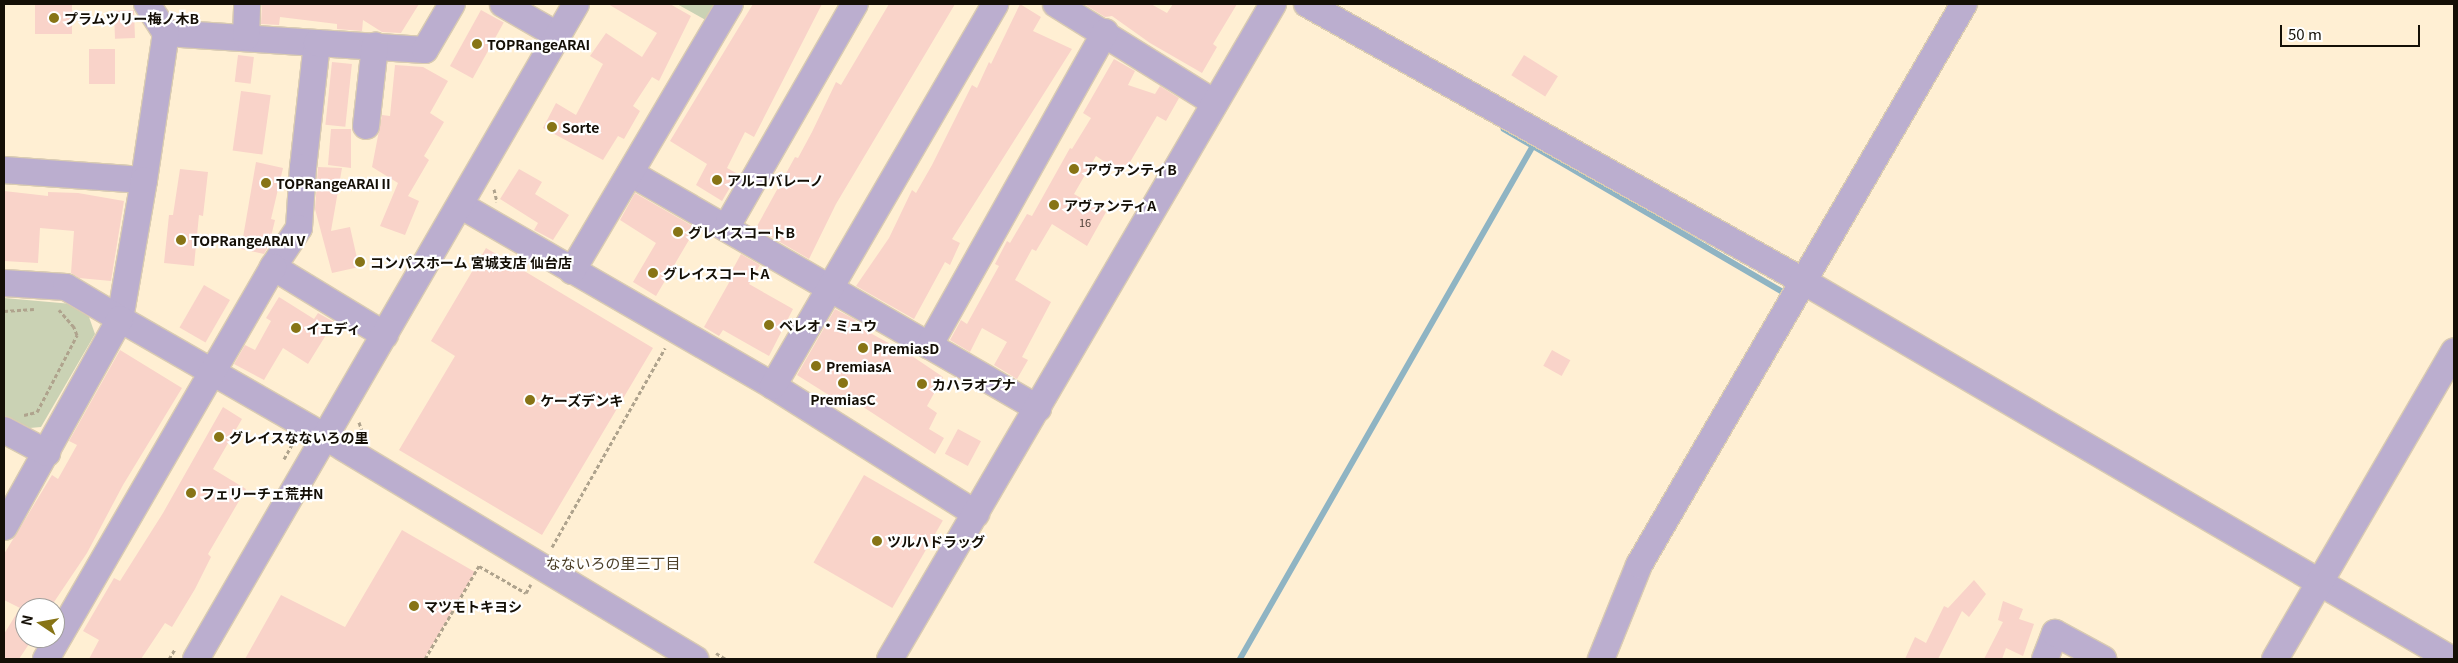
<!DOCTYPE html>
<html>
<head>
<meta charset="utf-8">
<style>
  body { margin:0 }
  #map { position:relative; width:2458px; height:663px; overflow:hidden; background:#ffefd3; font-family:Georgia,"Noto Sans JP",serif }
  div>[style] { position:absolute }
  .green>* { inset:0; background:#cad2b4 }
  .stream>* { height:5.5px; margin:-2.75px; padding:0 2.75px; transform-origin:2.75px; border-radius:2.75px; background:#8fb4c3 }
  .building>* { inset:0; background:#f9d3c9; transform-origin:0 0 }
  .path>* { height:3px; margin-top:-1.5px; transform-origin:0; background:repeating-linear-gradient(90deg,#afa38d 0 4px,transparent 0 6.5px) }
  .roads { filter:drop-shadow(1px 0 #d9cbb2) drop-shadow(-1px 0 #d9cbb2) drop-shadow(0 1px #d9cbb2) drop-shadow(0 -1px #d9cbb2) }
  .minor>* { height:26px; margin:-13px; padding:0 13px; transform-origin:13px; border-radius:13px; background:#bbaecf }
  .dots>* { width:14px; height:14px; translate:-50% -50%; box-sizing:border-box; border:2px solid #fff; border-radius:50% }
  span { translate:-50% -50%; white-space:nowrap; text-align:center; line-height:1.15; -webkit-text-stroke:4.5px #fff; paint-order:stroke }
  .number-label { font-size:11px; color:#4d4037 }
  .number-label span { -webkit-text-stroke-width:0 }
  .poi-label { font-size:14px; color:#140f06; font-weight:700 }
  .left { translate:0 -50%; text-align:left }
  .neighbourhood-label { font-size:15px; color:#4c3f28 }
  .frame { position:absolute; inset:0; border:5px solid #140f06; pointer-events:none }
  .north { position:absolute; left:15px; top:598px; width:50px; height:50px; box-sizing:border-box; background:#fff; border:1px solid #a19f9b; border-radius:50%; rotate:282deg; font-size:14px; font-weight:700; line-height:20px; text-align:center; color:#140f06 }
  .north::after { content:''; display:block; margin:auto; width:18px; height:22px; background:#877416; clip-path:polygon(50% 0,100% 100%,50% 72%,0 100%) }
  .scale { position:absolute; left:2280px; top:25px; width:140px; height:22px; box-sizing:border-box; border:2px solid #140f06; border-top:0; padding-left:6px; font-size:15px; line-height:18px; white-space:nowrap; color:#140f06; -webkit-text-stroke:4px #fff; paint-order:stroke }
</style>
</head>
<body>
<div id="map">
  <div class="green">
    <div style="clip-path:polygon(677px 4px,723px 4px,711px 23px)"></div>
    <div style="clip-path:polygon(4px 298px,72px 304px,89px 317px,95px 334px,41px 427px,18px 429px,4px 421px)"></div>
  </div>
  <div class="stream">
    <div style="left:1504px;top:129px;width:321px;rotate:30.3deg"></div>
    <div style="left:1240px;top:659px;width:591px;rotate:-60.27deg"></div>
  </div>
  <div class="building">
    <div style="left:35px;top:4px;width:37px;height:30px"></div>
    <div style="clip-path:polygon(262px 4px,419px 4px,401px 33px,382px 32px,363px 20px,362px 31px,337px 29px,337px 24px,280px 17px,279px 25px,261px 24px)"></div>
    <div style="clip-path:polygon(608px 4px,670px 4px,691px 16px,659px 81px,652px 77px,633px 106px,640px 111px,624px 139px,618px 136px,603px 160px,543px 128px,556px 103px,576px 115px,603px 64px,590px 56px,606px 33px,642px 57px,657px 33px)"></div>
    <div style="clip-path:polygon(753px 4px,822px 4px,754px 137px,745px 132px,727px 168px,738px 174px,722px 201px,696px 185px,707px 164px,670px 141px)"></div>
    <div style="clip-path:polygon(889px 4px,955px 4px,836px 204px,809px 259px,756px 228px,795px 157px,798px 158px,812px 132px,836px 82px,841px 85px)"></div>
    <div style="clip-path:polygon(1020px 4px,1041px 17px,1033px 31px,1072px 49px,952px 239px,960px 243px,950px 265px,945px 262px,914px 319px,856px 286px,889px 238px,912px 190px,916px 193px,932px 165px,972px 85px,977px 88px,989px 62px,991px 64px)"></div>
    <div style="clip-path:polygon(1084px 4px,1151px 4px,1167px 13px,1173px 4px,1237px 4px,1213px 44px,1217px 47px,1202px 73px,1150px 43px,1112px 16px,1105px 17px)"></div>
    <div style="left:134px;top:10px;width:28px;height:20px;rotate:88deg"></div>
    <div style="left:481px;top:10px;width:26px;height:64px;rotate:29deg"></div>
    <div style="left:89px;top:49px;width:26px;height:35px"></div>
    <div style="left:238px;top:55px;width:16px;height:27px;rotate:7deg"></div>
    <div style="left:1524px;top:55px;width:40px;height:24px;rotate:32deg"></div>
    <div style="clip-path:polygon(1114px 59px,1135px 71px,1128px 85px,1155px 94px,1160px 86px,1179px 98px,1166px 121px,1157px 116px,1123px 174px,1096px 156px,1074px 194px,1106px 212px,1087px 246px,1052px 224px,1036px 251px,1032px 249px,1015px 280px,1051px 302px,1022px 357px,1028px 360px,1017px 379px,994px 365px,1007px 342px,982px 328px,970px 352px,950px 340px,961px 320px,967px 324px,999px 266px,995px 264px,1007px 241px,1010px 243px,1027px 214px,1032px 216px,1070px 148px,1072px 149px,1091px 118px,1083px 113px)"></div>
    <div style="left:332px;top:62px;width:20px;height:63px;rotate:6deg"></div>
    <div style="clip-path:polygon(395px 65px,423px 67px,448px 81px,430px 113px,444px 122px,424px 156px,429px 160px,408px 196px,419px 201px,405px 235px,380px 226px,398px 183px,372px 167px,382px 115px,390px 116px)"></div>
    <div style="left:241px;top:91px;width:30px;height:60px;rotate:8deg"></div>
    <div style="clip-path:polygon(331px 129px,351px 129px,351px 168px,328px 165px)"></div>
    <div style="clip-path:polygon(256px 162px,283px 168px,271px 219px,275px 220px,269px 245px,264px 254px,241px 249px)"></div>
    <div style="clip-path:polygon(318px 167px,342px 168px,331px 231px,350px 227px,359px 267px,332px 273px,315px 209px)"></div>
    <div style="clip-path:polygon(180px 169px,208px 172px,203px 216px,199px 215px,194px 266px,164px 263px,169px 215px,173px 215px)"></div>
    <div style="clip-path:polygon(519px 169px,542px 182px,535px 194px,569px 215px,553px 240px,534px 230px,538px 223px,500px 199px)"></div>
    <div style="clip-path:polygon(4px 191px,48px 196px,48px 192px,78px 193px,124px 201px,111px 281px,79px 278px,71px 273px,74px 231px,40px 228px,38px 263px,4px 261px)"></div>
    <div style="clip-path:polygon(635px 193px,696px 228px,656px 296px,633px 282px,656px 243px,620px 220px)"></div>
    <div style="clip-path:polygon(486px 248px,653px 348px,542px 535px,399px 450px,455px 356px,431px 341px)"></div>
    <div style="clip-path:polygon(741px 254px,760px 265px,749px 284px,793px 309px,769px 356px,723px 330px,719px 336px,704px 327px,731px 279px,728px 278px)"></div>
    <div style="left:204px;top:285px;width:30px;height:49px;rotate:30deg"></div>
    <div style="clip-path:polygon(279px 297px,314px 319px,318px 313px,334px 322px,308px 364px,283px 348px,264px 380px,234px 364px,245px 345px,255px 350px,271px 321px,266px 318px)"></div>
    <div style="clip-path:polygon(835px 309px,856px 320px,854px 324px,912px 356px,943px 377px,927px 406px,937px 413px,929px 429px,944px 438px,935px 454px,848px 397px,843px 404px,797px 375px)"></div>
    <div style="clip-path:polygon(120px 350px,182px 388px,123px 485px,87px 553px,50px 608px,25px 608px,25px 638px,33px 638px,19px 659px,4px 659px,4px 634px,20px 608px,4px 600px,4px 554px,52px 475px,58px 479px,77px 445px,69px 441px)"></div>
    <div style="left:1552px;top:350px;width:21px;height:18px;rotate:29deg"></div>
    <div style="clip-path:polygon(223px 407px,242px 419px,213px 469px,246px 489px,208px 554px,211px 557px,195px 589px,172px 627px,165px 623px,141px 659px,89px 659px,99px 640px,83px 631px,114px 578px,120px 581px,163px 513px)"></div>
    <div style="left:958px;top:429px;width:26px;height:28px;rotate:28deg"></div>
    <div style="left:864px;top:475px;width:91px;height:101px;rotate:30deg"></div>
    <div style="clip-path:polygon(402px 530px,475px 572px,424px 659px,245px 659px,281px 595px,345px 627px)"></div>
    <div style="clip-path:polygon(1974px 580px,1986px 594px,1969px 617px,1962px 611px,1938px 659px,1905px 659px,1915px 637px,1926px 643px,1944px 606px,1948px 608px)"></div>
    <div style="clip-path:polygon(2003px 601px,2023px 609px,2019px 619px,2034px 624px,2023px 656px,2006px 648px,2002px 659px,1984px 659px,2003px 622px,1998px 620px)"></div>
  </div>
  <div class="path">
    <div style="left:494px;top:189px;width:13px;rotate:77deg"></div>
    <div style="left:4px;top:311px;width:30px;rotate:-4deg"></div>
    <div style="left:24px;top:415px;width:13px;rotate:-13deg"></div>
    <div style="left:37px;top:412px;width:87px;rotate:-62.5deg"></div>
    <div style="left:77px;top:335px;width:9px;rotate:-111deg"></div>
    <div style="left:74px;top:327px;width:23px;rotate:-131deg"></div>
    <div style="left:359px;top:422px;width:13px;rotate:72deg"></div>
    <div style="left:284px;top:459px;width:18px;rotate:-61deg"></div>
    <div style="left:552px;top:547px;width:229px;rotate:-60.4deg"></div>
    <div style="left:716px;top:653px;width:12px;rotate:31deg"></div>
    <div style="left:169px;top:659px;width:12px;rotate:-59deg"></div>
    <div style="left:425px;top:659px;width:108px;rotate:-59.9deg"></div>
    <div style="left:479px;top:566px;width:54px;rotate:29.9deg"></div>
    <div style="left:526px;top:593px;width:10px;rotate:-61deg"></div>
  </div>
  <div class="roads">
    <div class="minor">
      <div style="left:147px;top:4px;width:35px;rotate:57deg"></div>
      <div style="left:166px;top:33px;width:151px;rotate:3.8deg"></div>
      <div style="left:317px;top:43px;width:125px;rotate:96.4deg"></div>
      <div style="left:303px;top:167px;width:61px;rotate:93.8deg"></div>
      <div style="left:299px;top:228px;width:47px;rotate:123.7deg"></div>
      <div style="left:273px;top:267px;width:131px;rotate:31.3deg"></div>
      <div style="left:503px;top:4px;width:62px;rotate:29.9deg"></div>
      <div style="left:1056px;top:4px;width:187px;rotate:31.9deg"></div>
      <div style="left:1307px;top:4px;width:568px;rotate:29.18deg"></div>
      <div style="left:1803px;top:281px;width:750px;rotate:30.26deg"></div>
      <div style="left:246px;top:37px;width:33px;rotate:-88deg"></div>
      <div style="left:317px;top:43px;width:108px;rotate:3.7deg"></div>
      <div style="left:425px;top:50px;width:53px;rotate:-59.6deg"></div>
      <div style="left:366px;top:126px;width:81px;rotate:-83.6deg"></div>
      <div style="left:4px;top:170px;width:140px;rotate:4.1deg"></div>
      <div style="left:144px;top:180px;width:149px;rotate:-81.5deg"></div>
      <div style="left:632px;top:174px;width:469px;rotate:30deg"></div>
      <div style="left:144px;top:180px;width:141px;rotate:99.8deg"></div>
      <div style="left:120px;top:319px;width:258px;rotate:29.9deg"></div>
      <div style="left:344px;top:448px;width:410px;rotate:31deg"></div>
      <div style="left:460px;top:205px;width:362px;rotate:30deg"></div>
      <div style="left:773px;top:386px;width:240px;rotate:32.2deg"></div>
      <div style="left:726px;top:228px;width:258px;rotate:-60.1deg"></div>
      <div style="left:572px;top:271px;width:310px;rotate:-59.4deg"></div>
      <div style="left:4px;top:283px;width:62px;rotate:3.7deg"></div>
      <div style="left:66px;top:287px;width:63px;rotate:30.7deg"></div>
      <div style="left:120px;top:319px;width:238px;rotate:119.1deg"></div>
      <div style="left:929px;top:346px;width:360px;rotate:-60.7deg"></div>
      <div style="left:773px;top:386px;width:442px;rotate:-59.8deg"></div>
      <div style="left:4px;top:430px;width:49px;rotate:28.1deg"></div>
      <div style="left:46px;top:659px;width:453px;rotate:-59.9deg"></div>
      <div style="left:196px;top:659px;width:757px;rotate:-59.88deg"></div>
      <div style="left:890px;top:659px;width:759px;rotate:-59.68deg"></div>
      <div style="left:1601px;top:659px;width:101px;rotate:-68deg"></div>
      <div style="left:1639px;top:565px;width:648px;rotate:-59.92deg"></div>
      <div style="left:2045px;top:659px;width:28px;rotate:-69deg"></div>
      <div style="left:2055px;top:633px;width:55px;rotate:28.4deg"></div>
      <div style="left:2275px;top:659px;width:356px;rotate:-59.8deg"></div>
    </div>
  </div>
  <div class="dots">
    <div style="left:54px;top:18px;background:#877416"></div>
    <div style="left:477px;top:44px;background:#877416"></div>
    <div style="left:552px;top:127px;background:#877416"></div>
    <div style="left:1074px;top:169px;background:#877416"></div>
    <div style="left:717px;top:180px;background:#877416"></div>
    <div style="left:266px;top:183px;background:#877416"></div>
    <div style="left:1054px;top:205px;background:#877416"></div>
    <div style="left:678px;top:232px;background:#877416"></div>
    <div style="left:181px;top:240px;background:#877416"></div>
    <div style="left:360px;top:262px;background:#877416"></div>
    <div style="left:653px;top:273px;background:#877416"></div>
    <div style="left:769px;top:325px;background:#877416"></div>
    <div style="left:296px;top:328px;background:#877416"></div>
    <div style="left:863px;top:348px;background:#877416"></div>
    <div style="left:816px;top:366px;background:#877416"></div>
    <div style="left:843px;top:383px;background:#877416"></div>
    <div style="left:922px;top:384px;background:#877416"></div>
    <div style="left:530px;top:400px;background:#877416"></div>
    <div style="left:219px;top:437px;background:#877416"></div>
    <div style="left:191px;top:493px;background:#877416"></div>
    <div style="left:877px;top:541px;background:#877416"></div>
    <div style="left:414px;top:606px;background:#877416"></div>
  </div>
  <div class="number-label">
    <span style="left:1085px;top:222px">16</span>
  </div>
  <div class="poi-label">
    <span class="left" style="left:64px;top:18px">プラムツリー梅ノ木B</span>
    <span class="left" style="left:487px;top:44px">TOPRangeARAI</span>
    <span class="left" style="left:562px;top:127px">Sorte</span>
    <span class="left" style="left:1084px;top:169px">アヴァンティB</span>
    <span class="left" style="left:727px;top:180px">アルコバレーノ</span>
    <span class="left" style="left:276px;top:183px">TOPRangeARAIⅡ</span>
    <span class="left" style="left:1064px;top:205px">アヴァンティA</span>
    <span class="left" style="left:688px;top:232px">グレイスコートB</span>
    <span class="left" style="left:191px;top:240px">TOPRangeARAIⅤ</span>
    <span class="left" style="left:370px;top:262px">コンパスホーム 宮城支店 仙台店</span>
    <span class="left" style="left:663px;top:273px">グレイスコートA</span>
    <span class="left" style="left:779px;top:325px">ベレオ・ミュウ</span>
    <span class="left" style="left:306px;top:328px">イエディ</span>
    <span class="left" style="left:873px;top:348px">PremiasD</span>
    <span class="left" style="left:826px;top:366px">PremiasA</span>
    <span class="left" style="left:932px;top:384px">カハラオプナ</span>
    <span style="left:843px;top:399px">PremiasC</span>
    <span class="left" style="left:540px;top:400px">ケーズデンキ</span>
    <span class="left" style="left:229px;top:437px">グレイスなないろの里</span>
    <span class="left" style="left:201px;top:493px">フェリーチェ荒井N</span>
    <span class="left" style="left:887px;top:541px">ツルハドラッグ</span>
    <span class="left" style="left:424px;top:606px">マツモトキヨシ</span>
  </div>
  <div class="neighbourhood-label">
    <span style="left:613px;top:563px">なないろの里三丁目</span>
  </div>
  <div class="frame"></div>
  <div class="north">N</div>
  <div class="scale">50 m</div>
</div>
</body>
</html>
